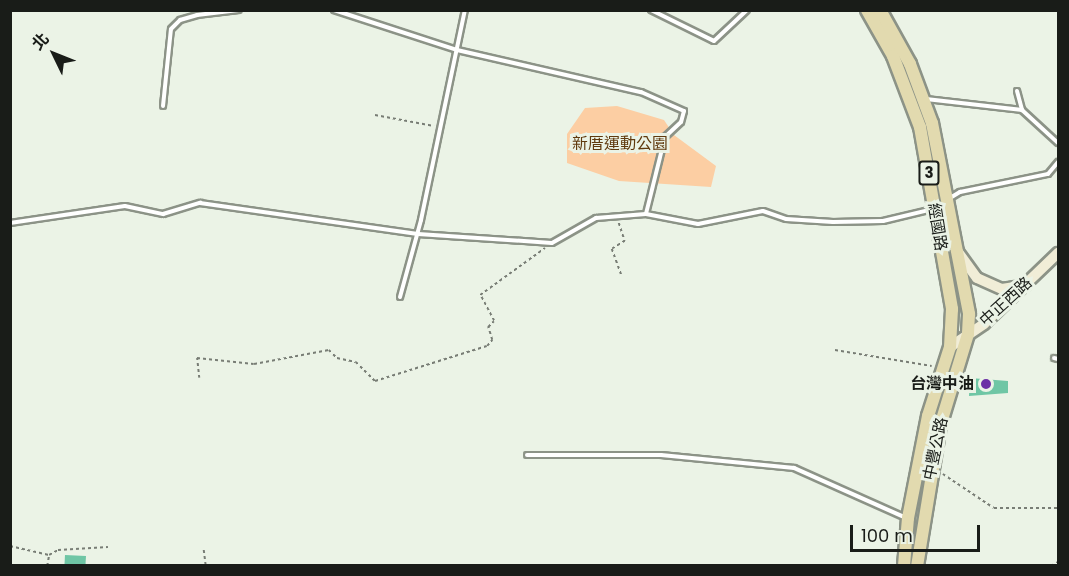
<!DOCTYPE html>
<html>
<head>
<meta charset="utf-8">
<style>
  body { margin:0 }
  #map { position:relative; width:1069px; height:576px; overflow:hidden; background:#ebf3e6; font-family:Poppins,"Noto Sans TC",sans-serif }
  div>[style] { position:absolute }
  .green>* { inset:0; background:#fccea3 }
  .building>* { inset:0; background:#6fc6a5; transform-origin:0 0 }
  .path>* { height:1.5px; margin-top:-0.75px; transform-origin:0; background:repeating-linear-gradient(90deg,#787d75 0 3px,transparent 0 6px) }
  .roads { filter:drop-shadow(2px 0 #8c9387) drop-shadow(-2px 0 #8c9387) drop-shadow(0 2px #8c9387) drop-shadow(0 -2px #8c9387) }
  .lane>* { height:4px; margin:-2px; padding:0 2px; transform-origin:2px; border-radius:2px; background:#fff }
  .secondary>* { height:10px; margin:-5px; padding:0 5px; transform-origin:5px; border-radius:5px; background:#f1edd7 }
  .primary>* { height:12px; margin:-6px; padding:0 6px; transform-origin:6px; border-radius:6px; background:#e2daaf }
  .dots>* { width:16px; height:16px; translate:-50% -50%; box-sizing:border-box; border:3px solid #ebf3e6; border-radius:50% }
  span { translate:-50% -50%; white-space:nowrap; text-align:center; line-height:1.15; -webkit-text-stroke:6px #ebf3e6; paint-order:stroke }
  .shield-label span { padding:2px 4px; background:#ebf3e6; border:2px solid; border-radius:4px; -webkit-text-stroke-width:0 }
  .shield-label { font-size:15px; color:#191c18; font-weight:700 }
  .park-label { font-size:16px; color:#603a0e }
  .street-label { font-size:16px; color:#191c18 }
  .poi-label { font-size:16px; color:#191c18; font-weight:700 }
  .right { translate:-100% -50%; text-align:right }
  .frame { position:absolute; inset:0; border:12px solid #191c18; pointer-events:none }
  .north { position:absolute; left:24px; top:24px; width:60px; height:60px; -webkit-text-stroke:4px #ebf3e6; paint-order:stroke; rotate:313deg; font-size:16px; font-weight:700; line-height:24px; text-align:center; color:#191c18 }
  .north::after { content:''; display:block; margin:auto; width:21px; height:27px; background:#191c18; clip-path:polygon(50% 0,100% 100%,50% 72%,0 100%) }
  .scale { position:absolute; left:850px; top:525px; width:130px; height:27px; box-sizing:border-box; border:3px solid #191c18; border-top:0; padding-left:8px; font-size:18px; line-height:21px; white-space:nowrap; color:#191c18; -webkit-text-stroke:4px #ebf3e6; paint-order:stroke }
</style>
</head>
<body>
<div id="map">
  <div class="green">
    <div style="clip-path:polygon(617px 106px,664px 120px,674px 135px,716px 166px,711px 187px,619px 181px,567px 163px,567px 134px,585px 108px)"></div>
  </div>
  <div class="building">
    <div style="clip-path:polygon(970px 378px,1008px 381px,1008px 393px,969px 396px)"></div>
    <div style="left:65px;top:555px;width:21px;height:11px;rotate:3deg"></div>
  </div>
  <div class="path">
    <div style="left:375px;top:115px;width:60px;rotate:10.6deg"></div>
    <div style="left:619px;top:223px;width:19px;rotate:72deg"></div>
    <div style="left:625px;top:241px;width:15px;rotate:148deg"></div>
    <div style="left:612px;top:249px;width:29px;rotate:70deg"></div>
    <div style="left:835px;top:350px;width:98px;rotate:9.4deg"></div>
    <div style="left:199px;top:378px;width:20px;rotate:-96deg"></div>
    <div style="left:197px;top:358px;width:57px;rotate:6deg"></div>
    <div style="left:254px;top:364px;width:76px;rotate:-10.6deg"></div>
    <div style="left:329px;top:350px;width:11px;rotate:45deg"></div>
    <div style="left:337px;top:358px;width:19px;rotate:12deg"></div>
    <div style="left:356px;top:362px;width:27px;rotate:45deg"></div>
    <div style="left:375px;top:381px;width:117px;rotate:-17.4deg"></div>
    <div style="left:487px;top:346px;width:8px;rotate:-50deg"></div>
    <div style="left:492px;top:340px;width:14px;rotate:-107deg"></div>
    <div style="left:488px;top:327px;width:8px;rotate:-45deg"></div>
    <div style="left:494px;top:321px;width:30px;rotate:-118deg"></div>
    <div style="left:480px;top:295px;width:80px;rotate:-35.9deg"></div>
    <div style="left:943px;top:474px;width:61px;rotate:33.7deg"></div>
    <div style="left:994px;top:508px;width:64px"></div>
    <div style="left:10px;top:546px;width:40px;rotate:13deg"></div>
    <div style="left:49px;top:555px;width:10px;rotate:-29deg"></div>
    <div style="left:58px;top:550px;width:50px;rotate:-3.4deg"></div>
    <div style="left:204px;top:550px;width:16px;rotate:83deg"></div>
    <div style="left:47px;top:566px;width:11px;rotate:-80deg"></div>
    <div style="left:1051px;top:566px;width:8px;rotate:-30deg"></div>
  </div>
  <div class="roads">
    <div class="lane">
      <div style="left:334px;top:10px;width:129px;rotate:18deg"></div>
      <div style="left:457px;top:50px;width:189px;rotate:12.9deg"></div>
      <div style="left:641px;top:92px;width:47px;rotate:23.8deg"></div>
      <div style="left:684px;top:111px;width:11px;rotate:105deg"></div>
      <div style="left:681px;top:122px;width:22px;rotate:137deg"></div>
      <div style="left:665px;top:137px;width:79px;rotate:103.9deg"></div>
      <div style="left:651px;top:10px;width:70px;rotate:26.2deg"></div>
      <div style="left:714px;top:41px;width:45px;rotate:-43.2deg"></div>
      <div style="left:1017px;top:91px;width:20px;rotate:75deg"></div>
      <div style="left:926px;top:99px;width:97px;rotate:6.5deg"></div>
      <div style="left:1022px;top:110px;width:49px;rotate:42.5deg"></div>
      <div style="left:163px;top:106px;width:77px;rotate:-84.1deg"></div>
      <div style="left:171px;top:29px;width:13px;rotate:-45deg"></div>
      <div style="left:180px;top:20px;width:18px;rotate:-16deg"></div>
      <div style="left:197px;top:15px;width:42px;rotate:-6.8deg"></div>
      <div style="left:950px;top:198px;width:12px;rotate:-31deg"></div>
      <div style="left:960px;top:192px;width:90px;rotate:-11.6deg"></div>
      <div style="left:1048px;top:174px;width:16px;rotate:-50deg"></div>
      <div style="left:10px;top:223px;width:116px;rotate:-8.4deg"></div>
      <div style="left:125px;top:206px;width:39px;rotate:12deg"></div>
      <div style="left:163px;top:214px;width:39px;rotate:-17deg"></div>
      <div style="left:200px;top:203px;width:220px;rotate:8.1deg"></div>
      <div style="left:418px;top:234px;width:134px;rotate:3.8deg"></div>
      <div style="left:552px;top:243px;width:51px;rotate:-29.6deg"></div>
      <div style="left:596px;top:218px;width:50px;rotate:-4.6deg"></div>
      <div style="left:646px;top:214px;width:53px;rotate:10.9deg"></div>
      <div style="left:698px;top:224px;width:66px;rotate:-11.3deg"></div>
      <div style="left:763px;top:211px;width:24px;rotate:19deg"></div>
      <div style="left:786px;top:219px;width:47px;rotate:3.7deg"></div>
      <div style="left:833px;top:222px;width:50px;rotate:-1.1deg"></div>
      <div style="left:883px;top:221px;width:51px;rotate:-13.5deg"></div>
      <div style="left:400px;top:297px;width:80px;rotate:-74.7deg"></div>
      <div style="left:421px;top:220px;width:215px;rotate:-78.2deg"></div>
      <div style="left:1054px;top:358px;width:4px;rotate:14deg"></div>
      <div style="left:527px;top:455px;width:134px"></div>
      <div style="left:661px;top:455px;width:134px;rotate:5.6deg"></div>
      <div style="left:794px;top:468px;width:120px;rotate:24deg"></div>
    </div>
    <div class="secondary">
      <div style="left:958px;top:252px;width:32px;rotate:54deg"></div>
      <div style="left:977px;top:278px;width:27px;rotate:24deg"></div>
      <div style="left:1002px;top:289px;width:24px;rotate:-9deg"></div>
      <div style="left:950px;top:347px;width:41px;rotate:-34.1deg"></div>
      <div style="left:984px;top:324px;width:103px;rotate:-43.8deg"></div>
    </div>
    <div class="primary">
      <div style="left:867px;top:10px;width:53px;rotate:60.5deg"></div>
      <div style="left:893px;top:56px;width:76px;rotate:69.2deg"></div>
      <div style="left:920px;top:127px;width:185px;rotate:80deg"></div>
      <div style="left:952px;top:309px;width:38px;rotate:93deg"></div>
      <div style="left:950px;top:347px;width:72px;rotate:107.7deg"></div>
      <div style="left:928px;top:416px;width:104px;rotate:101.1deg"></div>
      <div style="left:908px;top:518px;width:48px;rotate:94.8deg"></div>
      <div style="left:880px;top:10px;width:62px;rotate:60.9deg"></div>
      <div style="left:910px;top:64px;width:63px;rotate:69.6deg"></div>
      <div style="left:932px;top:123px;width:195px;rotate:79deg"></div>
      <div style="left:969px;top:314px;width:20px;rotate:93deg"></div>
      <div style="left:968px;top:334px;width:96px;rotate:106.9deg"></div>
      <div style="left:940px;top:426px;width:142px;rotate:99.3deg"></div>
    </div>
  </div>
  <div class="dots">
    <div style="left:986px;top:384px;background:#6c30a6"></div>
  </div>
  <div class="shield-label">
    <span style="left:929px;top:173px">3</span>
  </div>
  <div class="park-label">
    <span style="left:620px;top:144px">新厝運動公園</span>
  </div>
  <div class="street-label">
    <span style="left:937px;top:227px;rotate:81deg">經國路</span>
    <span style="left:1006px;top:302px;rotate:-42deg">中正西路</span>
    <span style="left:936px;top:449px;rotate:-78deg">中豐公路</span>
  </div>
  <div class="poi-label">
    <span class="right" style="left:974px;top:384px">台灣中油</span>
  </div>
  <div class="frame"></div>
  <div class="north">北</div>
  <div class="scale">100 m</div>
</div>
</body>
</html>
